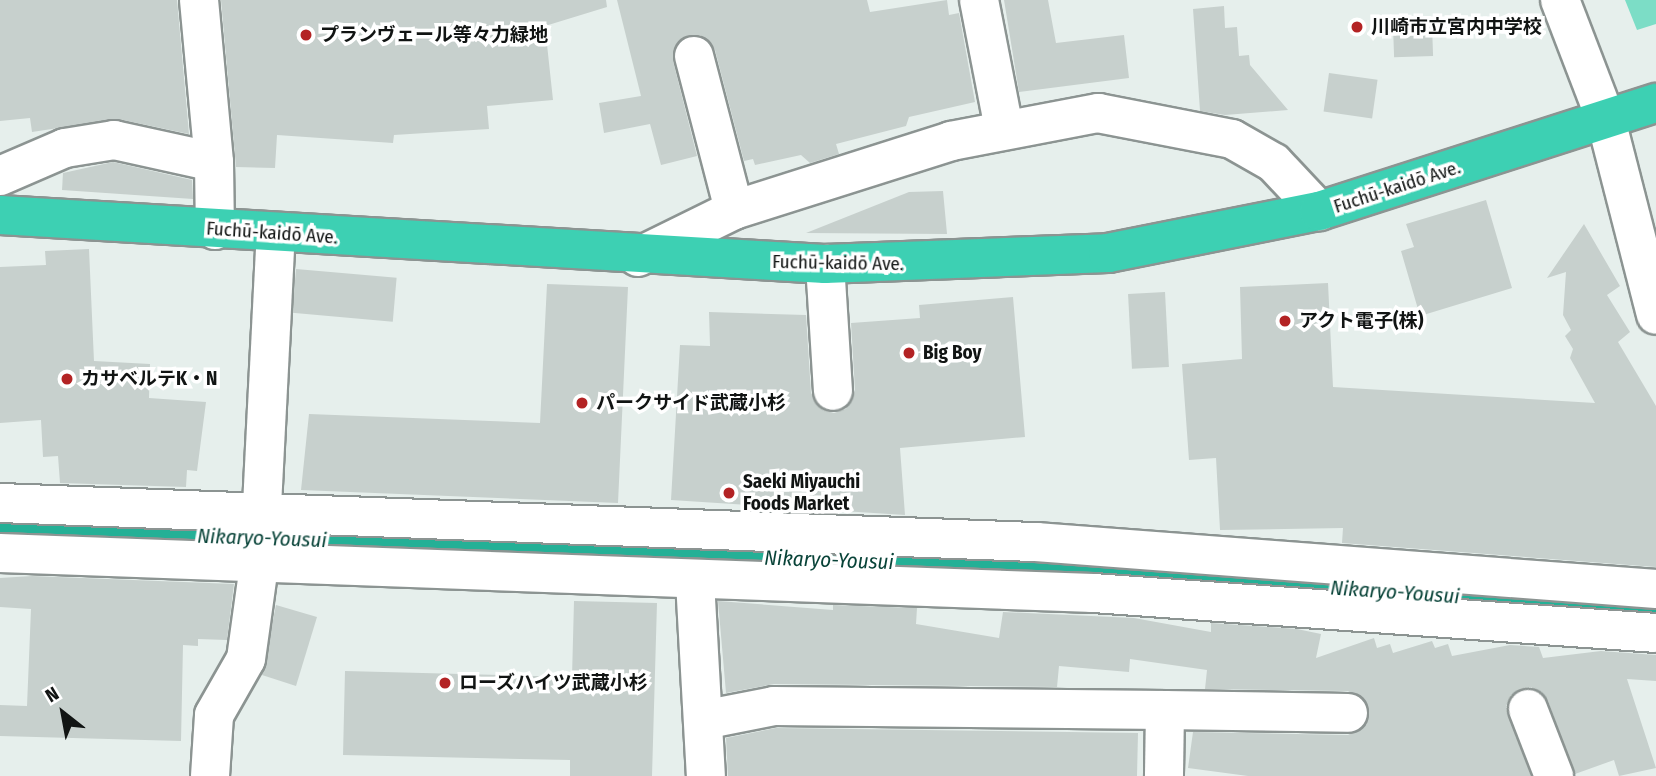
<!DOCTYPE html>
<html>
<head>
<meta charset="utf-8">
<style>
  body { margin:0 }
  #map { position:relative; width:1656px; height:776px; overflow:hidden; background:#e6efec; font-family:"Fira Sans Condensed","Noto Sans JP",sans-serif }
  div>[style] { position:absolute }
  .green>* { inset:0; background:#7cddc6 }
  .river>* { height:65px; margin:-32.5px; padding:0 32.5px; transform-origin:32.5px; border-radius:32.5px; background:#24b096 }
  .building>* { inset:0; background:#c7d0cd; transform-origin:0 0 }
  .roads { filter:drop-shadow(2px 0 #8c9492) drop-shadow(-2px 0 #8c9492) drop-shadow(0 2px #8c9492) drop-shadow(0 -2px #8c9492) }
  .minor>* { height:38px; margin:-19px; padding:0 19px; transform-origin:19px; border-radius:19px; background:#fff }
  .highway>* { height:38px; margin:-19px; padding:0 19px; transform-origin:19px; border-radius:19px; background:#3dd0b3 }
  .dots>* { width:19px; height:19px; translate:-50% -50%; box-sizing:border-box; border:4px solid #fff; border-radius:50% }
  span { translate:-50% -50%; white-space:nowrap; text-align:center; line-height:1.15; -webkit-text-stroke:7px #fff; paint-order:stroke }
  .poi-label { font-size:19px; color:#111413; font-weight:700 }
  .left { translate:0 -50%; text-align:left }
  .street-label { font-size:19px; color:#111413 }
  .water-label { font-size:21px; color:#084338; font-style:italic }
  .north { position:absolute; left:28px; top:678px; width:70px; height:70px; -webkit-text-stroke:5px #fff; paint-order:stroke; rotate:329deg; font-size:19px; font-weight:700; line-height:28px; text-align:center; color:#111413 }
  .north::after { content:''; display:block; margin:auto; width:24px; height:32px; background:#111413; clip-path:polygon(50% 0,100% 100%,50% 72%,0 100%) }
</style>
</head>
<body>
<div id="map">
  <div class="green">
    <div style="clip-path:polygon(1625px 0,1656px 0,1656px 24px,1637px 30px)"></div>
  </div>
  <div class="river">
    <div style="left:0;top:528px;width:1080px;rotate:2.18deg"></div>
    <div style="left:1079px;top:569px;width:579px;rotate:4.16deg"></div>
  </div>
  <div class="building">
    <div style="clip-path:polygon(0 0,177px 0,189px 134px,118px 119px,32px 132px,30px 118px,0 121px)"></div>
    <div style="clip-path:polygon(221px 0,606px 0,607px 7px,545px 26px,553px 100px,487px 106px,489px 129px,394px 135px,393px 143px,277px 135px,275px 168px,236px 167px)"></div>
    <div style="clip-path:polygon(617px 0,867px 0,870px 12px,947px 0,949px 15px,959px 13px,975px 102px,909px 117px,906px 126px,836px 144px,839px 154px,810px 163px,801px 155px,755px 165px,753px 159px,744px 161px,715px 50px,700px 35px,689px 35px,678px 41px,673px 61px,697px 156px,661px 165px,650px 124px,604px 133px,599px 103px,641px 96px)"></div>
    <div style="clip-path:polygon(1004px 0,1048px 0,1056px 43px,1124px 35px,1129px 78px,1019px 92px)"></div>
    <div style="clip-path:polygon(1224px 6px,1225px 28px,1237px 27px,1239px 56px,1249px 55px,1250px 65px,1288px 110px,1225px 115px,1200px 111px,1193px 9px)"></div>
    <div style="left:1432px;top:25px;width:31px;height:39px;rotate:88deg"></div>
    <div style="left:1329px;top:73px;width:49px;height:39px;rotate:8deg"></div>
    <div style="clip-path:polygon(113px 162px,192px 180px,193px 199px,62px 190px,63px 173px)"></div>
    <div style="clip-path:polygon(943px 191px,947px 234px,806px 233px,909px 192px)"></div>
    <div style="clip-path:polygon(1486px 200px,1512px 288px,1420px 316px,1401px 251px,1414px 247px,1406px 224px)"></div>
    <div style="clip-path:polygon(1584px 224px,1620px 286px,1607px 295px,1630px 332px,1618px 342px,1656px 406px,1656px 567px,1342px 543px,1343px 528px,1220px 530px,1216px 458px,1189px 460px,1182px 364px,1242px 359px,1240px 287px,1328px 283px,1333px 387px,1595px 403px,1570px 358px,1573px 349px,1565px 336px,1571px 330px,1563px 315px,1566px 272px,1547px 278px)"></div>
    <div style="clip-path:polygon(89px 249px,94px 361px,150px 364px,149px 398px,206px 402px,197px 471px,187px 470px,186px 487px,60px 483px,58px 456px,43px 457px,41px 420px,0 423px,0 267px,46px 265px,45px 251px)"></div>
    <div style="left:296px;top:269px;width:101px;height:44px;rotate:5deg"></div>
    <div style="clip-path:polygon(547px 284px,628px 287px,618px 503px,301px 490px,309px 414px,540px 423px)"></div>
    <div style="left:1165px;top:292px;width:75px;height:37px;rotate:87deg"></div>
    <div style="clip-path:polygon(1013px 297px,1025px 437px,900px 448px,905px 515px,671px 500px,680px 345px,710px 346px,709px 312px,806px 315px,811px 393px,823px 410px,834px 413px,846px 409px,855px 390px,851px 323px,920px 318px,919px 305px)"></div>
    <div style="clip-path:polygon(32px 576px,234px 584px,227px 640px,198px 639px,198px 646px,183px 645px,181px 741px,0 736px,0 705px,27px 706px,31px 609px,0 607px,0 578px)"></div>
    <div style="clip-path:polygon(574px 601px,657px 603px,652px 776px,570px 776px,570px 760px,343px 755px,345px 671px,572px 677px)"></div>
    <div style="clip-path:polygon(718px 601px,833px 610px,833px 605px,917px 608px,916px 624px,999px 638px,1003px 612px,1134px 618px,1211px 632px,1211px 623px,1297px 629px,1321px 634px,1316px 658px,1374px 638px,1377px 648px,1390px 644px,1393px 653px,1432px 641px,1435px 648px,1448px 644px,1452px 656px,1510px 645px,1539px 647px,1543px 658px,1601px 651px,1656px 655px,1656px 681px,1627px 679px,1656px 768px,1619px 776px,1614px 760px,1575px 774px,1548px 701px,1531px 687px,1511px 695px,1506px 706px,1531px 776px,1248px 776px,1188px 768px,1193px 732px,1348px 735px,1367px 724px,1367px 703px,1348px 691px,1205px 689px,1207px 670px,1130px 659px,1129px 672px,1059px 666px,1057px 687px,774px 684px,726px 693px)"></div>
    <div style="clip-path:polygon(276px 605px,317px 617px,296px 686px,262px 675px)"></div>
    <div style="clip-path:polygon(776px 728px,1138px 733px,1137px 776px,728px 776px,726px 738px)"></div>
  </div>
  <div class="roads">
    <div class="minor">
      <div style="left:199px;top:0;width:163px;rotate:84.7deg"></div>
      <div style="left:214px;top:162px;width:68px;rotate:89.2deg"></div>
      <div style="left:979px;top:0;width:131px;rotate:79deg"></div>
      <div style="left:1560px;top:0;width:129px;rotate:69deg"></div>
      <div style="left:1606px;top:120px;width:201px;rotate:75.6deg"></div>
      <div style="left:694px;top:56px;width:159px;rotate:75.4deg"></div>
      <div style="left:0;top:176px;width:71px;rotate:-23.3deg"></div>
      <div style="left:65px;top:148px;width:50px;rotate:-9.3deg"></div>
      <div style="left:114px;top:140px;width:102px;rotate:12.4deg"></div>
      <div style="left:638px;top:257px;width:107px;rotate:-26.1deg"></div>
      <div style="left:734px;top:210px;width:228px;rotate:-17.6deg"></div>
      <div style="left:951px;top:141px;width:150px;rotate:-10.8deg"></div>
      <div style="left:1098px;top:113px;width:136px;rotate:11deg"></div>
      <div style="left:1232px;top:139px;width:48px;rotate:29.7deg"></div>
      <div style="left:1274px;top:163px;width:66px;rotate:46.8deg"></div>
      <div style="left:825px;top:264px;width:127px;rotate:86.4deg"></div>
      <div style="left:0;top:503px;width:1037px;rotate:2.16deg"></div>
      <div style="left:1036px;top:542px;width:622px;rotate:4.34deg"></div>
      <div style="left:0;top:553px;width:1094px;rotate:2.1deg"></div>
      <div style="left:1093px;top:593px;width:564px;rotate:4.06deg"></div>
      <div style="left:695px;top:581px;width:195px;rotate:86.8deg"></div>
      <div style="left:1528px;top:709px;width:72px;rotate:68.8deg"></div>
      <div style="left:1165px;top:710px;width:183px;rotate:0.9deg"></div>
      <div style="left:703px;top:720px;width:72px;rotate:-11.2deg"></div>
      <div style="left:774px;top:706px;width:391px;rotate:0.6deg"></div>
      <div style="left:1165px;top:710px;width:66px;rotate:90.9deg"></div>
      <div style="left:210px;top:776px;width:61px;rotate:-86.2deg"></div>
      <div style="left:214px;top:715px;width:64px;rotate:-60.3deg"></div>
      <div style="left:246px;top:659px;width:95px;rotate:-82.1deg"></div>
      <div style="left:259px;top:565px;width:332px;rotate:-87.1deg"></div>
    </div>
    <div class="highway">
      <div style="left:0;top:215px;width:826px;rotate:3.4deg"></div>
      <div style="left:825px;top:264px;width:283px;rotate:-2.2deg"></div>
      <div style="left:1108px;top:253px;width:215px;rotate:-11.3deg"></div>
      <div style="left:1319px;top:211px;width:354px;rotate:-17.8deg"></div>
    </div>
  </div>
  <div class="dots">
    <div style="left:1357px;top:27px;background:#b32324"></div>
    <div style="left:306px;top:35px;background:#b32324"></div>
    <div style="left:1285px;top:321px;background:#b32324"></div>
    <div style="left:909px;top:353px;background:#b32324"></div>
    <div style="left:67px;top:379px;background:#b32324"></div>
    <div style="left:582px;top:403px;background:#b32324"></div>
    <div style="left:729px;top:493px;background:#b32324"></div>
    <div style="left:445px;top:683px;background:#b32324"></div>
  </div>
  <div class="poi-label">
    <span class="left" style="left:1371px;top:27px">川崎市立宮内中学校</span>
    <span class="left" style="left:320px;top:35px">プランヴェール等々力緑地</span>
    <span class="left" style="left:1299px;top:321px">アクト電子(株)</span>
    <span class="left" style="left:923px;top:353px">Big Boy</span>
    <span class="left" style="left:81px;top:379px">カサベルテK・N</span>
    <span class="left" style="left:596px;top:403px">パークサイド武蔵小杉</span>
    <span class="left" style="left:743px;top:493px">Saeki Miyauchi<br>Foods Market</span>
    <span class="left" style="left:459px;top:683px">ローズハイツ武蔵小杉</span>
  </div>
  <div class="street-label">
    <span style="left:1397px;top:187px;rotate:-18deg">Fuchū-kaidō Ave.</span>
    <span style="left:272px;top:233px;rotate:4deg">Fuchū-kaidō Ave.</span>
    <span style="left:838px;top:263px;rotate:1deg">Fuchū-kaidō Ave.</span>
  </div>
  <div class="water-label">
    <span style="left:262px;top:538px;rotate:2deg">Nikaryo-Yousui</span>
    <span style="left:829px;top:560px;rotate:2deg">Nikaryo-Yousui</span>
    <span style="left:1395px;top:592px;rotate:4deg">Nikaryo-Yousui</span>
  </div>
  <div class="north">N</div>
</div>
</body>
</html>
